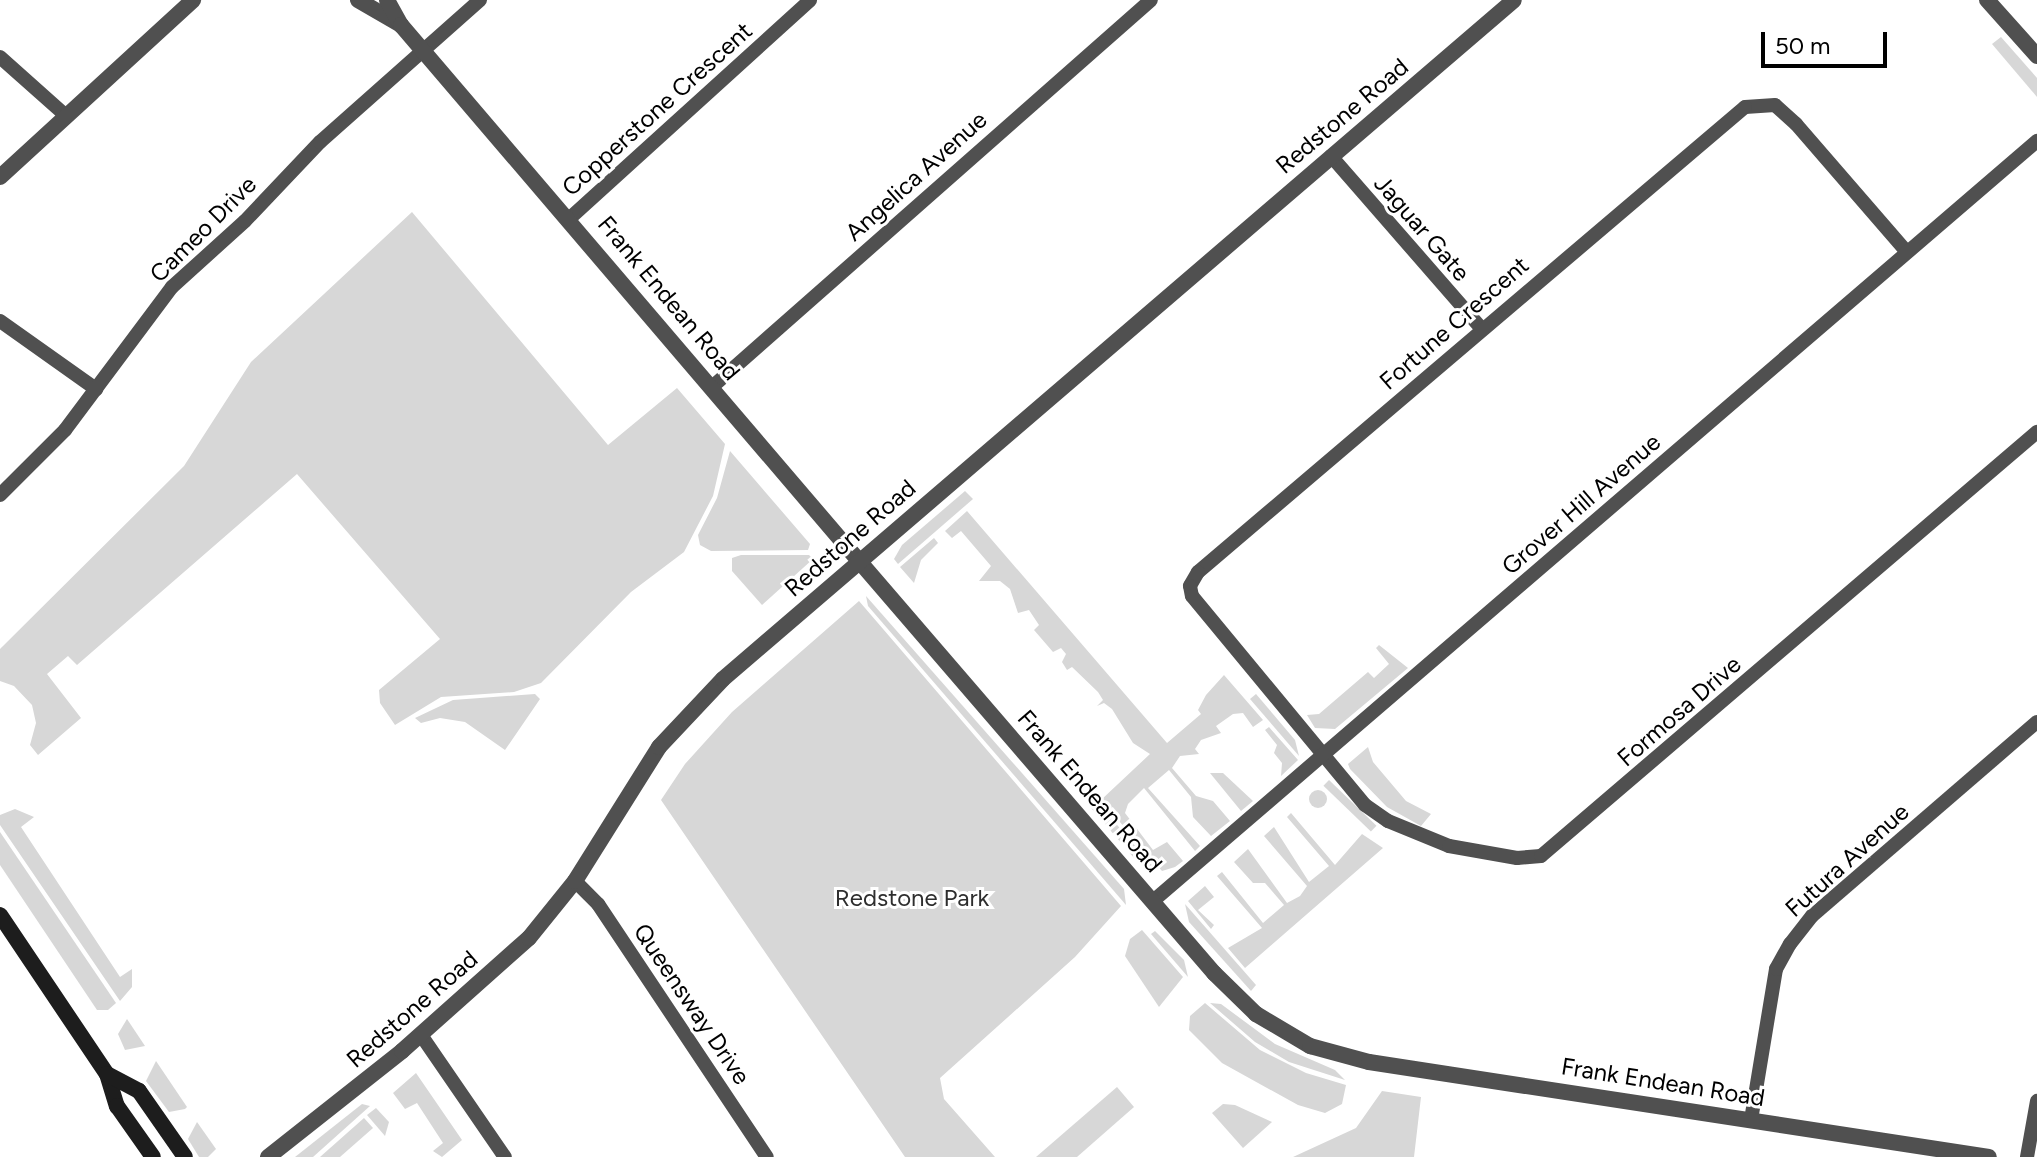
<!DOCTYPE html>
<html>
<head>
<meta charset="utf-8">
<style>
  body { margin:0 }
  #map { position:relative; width:2037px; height:1157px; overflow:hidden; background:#fff; font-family:Figtree,sans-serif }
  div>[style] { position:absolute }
  .green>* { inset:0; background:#d7d7d7; transform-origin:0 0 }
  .round { border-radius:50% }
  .minor>* { height:14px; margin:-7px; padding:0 7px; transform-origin:7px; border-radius:7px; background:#505050 }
  .tertiary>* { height:16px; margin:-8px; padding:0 8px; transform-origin:8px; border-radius:8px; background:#505050 }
  .secondary>* { height:16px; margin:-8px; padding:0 8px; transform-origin:8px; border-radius:8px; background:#1d1d1d }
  span { translate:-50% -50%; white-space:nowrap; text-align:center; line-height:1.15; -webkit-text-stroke:6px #fff; paint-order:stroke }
  .street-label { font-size:24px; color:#000 }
  .park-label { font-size:24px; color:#2e2e2e }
  .scale { position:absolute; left:1761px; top:32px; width:126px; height:36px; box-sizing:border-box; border:4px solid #000; border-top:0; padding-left:10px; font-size:24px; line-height:28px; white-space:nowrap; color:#000; -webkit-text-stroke:6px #fff; paint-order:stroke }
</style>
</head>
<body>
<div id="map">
  <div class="green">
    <div style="clip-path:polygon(2001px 37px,2037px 78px,2037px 97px,1992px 44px)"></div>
    <div style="clip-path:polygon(412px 212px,608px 445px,677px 388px,725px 444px,713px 496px,684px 552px,631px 592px,541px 683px,514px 692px,441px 697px,395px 725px,380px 703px,379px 690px,440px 639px,297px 474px,77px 665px,68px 656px,47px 674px,81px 718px,38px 755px,30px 745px,36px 723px,32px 705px,14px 686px,0 681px,0 649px,184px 466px,251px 362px)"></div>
    <div style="clip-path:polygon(730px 451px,810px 544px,808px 550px,711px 551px,700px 545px,698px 535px,717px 498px)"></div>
    <div style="clip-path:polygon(965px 491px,973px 499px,898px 564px,894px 559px,902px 545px)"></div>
    <div style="clip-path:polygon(967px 511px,1167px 743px,1201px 714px,1198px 710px,1206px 695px,1224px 675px,1263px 720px,1253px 727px,1243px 713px,1233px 714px,1216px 726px,1221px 733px,1201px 740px,1195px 749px,1199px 754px,1180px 756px,1172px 768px,1196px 796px,1213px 801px,1230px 821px,1211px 836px,1193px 817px,1191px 797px,1169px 770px,1148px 788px,1200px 846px,1195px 851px,1144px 788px,1128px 804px,1125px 813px,1153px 850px,1167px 842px,1183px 861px,1175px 867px,1162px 871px,1101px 800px,1150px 754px,1133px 743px,1112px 709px,1104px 703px,1097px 706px,1103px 700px,1098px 692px,1072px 667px,1067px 670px,1062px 662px,1066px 654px,1061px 648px,1053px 652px,1034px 630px,1039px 625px,1029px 610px,1018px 613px,1010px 589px,1000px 581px,979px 581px,991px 566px,961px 531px,952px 538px,945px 531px)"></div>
    <div style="clip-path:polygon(934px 538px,938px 543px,921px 560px,914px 583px,900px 567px)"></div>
    <div style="clip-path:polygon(741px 555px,809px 555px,813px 559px,762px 605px,732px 571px,732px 558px)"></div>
    <div style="clip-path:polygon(866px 596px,1124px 889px,1126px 905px,868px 606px)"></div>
    <div style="clip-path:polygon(859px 601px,1121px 906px,1075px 957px,940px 1078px,944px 1099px,995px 1157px,905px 1157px,661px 800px,685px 764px,732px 712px)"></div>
    <div style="clip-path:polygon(1379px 645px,1408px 668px,1335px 729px,1315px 728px,1307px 715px,1319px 714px,1368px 672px,1374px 678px,1389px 664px,1376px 648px)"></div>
    <div style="clip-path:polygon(535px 694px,540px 699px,505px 750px,465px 722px,440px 718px,421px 723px,415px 718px,453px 700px)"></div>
    <div style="clip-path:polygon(1256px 694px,1295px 740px,1299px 756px,1250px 699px)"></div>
    <div style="clip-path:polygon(1269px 727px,1298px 760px,1281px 776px,1282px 763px,1274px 753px,1277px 745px,1265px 730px)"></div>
    <div style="clip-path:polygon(1368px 747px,1373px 762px,1406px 801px,1431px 814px,1421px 826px,1387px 807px,1350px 769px,1348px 764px)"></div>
    <div style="clip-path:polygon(1210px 773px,1223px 773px,1253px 801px,1241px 811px)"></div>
    <div style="left:1329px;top:780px;width:66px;height:8px;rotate:44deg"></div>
    <div class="round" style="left:1309px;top:790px;width:18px;height:18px"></div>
    <div style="clip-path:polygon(1092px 796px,1157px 871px,1134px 858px,1086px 802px)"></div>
    <div style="clip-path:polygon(15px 809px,34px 817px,21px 827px,120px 977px,132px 969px,132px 987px,120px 1001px,0 825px,0 815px)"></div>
    <div style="clip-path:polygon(1291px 813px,1335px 865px,1362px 834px,1383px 848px,1245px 968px,1228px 948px,1262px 928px,1217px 876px,1222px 872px,1263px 923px,1284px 905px,1265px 883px,1253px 883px,1234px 862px,1248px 849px,1287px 903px,1300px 896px,1307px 886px,1264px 836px,1274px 827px,1309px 882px,1329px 866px,1287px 817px)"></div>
    <div style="clip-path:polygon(0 832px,116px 1003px,108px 1010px,97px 1010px,0 865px)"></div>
    <div style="clip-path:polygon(1205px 886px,1214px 897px,1198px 910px,1214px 925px,1211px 929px,1188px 901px)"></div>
    <div style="clip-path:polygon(1185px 904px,1256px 985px,1251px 991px,1189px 922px)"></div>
    <div style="clip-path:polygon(1142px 930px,1183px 977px,1159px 1007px,1125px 956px,1130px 939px)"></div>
    <div style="clip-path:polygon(1155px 931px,1184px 960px,1188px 977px,1151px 934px)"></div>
    <div style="clip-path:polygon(1205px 1003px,1260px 1050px,1306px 1073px,1346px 1085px,1342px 1104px,1325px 1113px,1298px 1105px,1222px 1063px,1189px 1030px,1190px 1016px)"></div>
    <div style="clip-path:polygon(1210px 1003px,1221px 1004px,1275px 1044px,1335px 1070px,1345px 1080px,1289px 1062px,1255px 1042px)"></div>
    <div style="clip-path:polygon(127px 1019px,145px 1046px,125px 1050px,118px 1034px)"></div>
    <div style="clip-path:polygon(156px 1061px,187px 1107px,185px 1109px,169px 1112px,146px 1081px)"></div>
    <div style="clip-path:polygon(416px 1073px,462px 1140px,442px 1157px,433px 1151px,443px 1143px,417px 1103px,405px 1109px,393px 1093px)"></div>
    <div style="clip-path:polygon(1117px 1087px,1134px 1107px,1077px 1157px,1036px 1157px)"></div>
    <div style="clip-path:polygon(1382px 1091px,1421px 1097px,1414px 1157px,1293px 1157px,1356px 1128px)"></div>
    <div style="clip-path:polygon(362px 1104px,370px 1106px,313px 1157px,295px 1157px)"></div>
    <div style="clip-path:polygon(1223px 1104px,1235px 1105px,1272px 1122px,1243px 1148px,1212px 1113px)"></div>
    <div style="clip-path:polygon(376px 1108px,389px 1122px,385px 1136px,367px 1115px)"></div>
    <div style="clip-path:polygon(364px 1118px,373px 1128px,340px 1157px,320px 1157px)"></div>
    <div style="clip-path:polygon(197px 1122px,216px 1149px,208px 1157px,199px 1157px,188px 1139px)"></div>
  </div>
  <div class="minor">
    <div style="left:0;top:57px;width:87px;rotate:41.7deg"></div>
    <div style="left:1331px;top:156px;width:228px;rotate:48.9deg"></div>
    <div style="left:570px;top:218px;width:324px;rotate:-42.2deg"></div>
    <div style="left:1906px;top:251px;width:168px;rotate:-130.9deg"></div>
    <div style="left:1796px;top:124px;width:28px;rotate:-138deg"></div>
    <div style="left:1775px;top:105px;width:30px;rotate:176deg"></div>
    <div style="left:1745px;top:107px;width:718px;rotate:139.63deg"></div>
    <div style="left:1198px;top:572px;width:16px;rotate:120deg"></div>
    <div style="left:1190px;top:586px;width:10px;rotate:79deg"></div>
    <div style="left:1192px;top:596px;width:271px;rotate:50.4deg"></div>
    <div style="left:1365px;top:805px;width:28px;rotate:35deg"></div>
    <div style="left:1388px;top:821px;width:66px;rotate:22.3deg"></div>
    <div style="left:1449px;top:846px;width:69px;rotate:10deg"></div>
    <div style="left:1517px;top:858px;width:24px;rotate:-5deg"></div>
    <div style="left:1541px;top:856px;width:653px;rotate:-40.53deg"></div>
    <div style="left:0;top:321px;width:118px;rotate:35.3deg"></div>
    <div style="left:712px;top:387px;width:585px;rotate:-41.4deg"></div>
    <div style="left:0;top:495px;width:92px;rotate:-45deg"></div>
    <div style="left:65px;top:430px;width:179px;rotate:-53.2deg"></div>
    <div style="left:172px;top:287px;width:98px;rotate:-42.1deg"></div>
    <div style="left:245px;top:221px;width:109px;rotate:-46.5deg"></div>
    <div style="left:320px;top:142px;width:214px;rotate:-41.6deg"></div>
    <div style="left:575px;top:881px;width:33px;rotate:45deg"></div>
    <div style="left:598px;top:904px;width:304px;rotate:56.3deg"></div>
    <div style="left:1153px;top:901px;width:1166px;rotate:-40.69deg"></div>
    <div style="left:421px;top:1035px;width:148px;rotate:55.5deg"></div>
    <div style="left:1751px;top:1120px;width:153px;rotate:-80.6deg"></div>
    <div style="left:1776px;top:969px;width:29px;rotate:-61deg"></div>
    <div style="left:1790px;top:944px;width:36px;rotate:-52deg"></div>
    <div style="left:1812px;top:916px;width:297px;rotate:-40.8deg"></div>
    <div style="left:2027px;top:1157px;width:57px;rotate:-79.9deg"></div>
  </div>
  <div class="tertiary">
    <div style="left:358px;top:0;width:50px;rotate:30.2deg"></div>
    <div style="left:387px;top:0;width:29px;rotate:61deg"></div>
    <div style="left:401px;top:25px;width:677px;rotate:49.49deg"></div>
    <div style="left:841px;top:540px;width:572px;rotate:49.26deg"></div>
    <div style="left:1214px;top:973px;width:59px;rotate:44.3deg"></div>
    <div style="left:1256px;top:1014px;width:63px;rotate:30.7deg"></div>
    <div style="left:1310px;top:1046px;width:61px;rotate:15.2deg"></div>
    <div style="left:1369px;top:1062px;width:627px;rotate:8.71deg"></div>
    <div style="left:1987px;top:0;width:75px;rotate:48.2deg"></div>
    <div style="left:0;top:177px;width:262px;rotate:-42.5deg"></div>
    <div style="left:268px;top:1157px;width:171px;rotate:-38.3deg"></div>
    <div style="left:402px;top:1051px;width:170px;rotate:-41.7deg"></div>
    <div style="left:529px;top:938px;width:73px;rotate:-51.1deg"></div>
    <div style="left:575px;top:881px;width:158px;rotate:-57.9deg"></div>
    <div style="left:659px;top:747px;width:93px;rotate:-46.7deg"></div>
    <div style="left:723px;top:679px;width:1042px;rotate:-40.64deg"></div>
  </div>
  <div class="secondary">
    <div style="left:0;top:915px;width:192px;rotate:56.1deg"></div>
    <div style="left:107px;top:1074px;width:34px;rotate:73deg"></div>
    <div style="left:117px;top:1106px;width:62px;rotate:54.8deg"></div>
    <div style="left:107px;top:1074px;width:36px;rotate:28deg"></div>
    <div style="left:139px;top:1091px;width:80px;rotate:55.1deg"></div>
  </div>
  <div class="street-label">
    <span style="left:657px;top:109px;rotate:-42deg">Copperstone Crescent</span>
    <span style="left:1342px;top:116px;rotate:-40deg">Redstone Road</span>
    <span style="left:916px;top:176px;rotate:-42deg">Angelica Avenue</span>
    <span style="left:1422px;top:228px;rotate:49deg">Jaguar Gate</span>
    <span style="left:203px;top:229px;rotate:-45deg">Cameo Drive</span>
    <span style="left:669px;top:298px;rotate:50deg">Frank Endean Road</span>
    <span style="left:1454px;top:323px;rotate:-41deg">Fortune Crescent</span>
    <span style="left:1581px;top:504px;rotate:-41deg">Grover Hill Avenue</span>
    <span style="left:850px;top:538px;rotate:-41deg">Redstone Road</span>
    <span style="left:1679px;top:711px;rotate:-41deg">Formosa Drive</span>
    <span style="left:1090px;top:791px;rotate:49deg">Frank Endean Road</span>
    <span style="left:1847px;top:860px;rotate:-42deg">Futura Avenue</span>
    <span style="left:692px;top:1004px;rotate:56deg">Queensway Drive</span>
    <span style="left:412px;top:1009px;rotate:-41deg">Redstone Road</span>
    <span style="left:1663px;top:1082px;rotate:9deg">Frank Endean Road</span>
  </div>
  <div class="park-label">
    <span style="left:912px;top:898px">Redstone Park</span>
  </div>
  <div class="scale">50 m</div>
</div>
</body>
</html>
